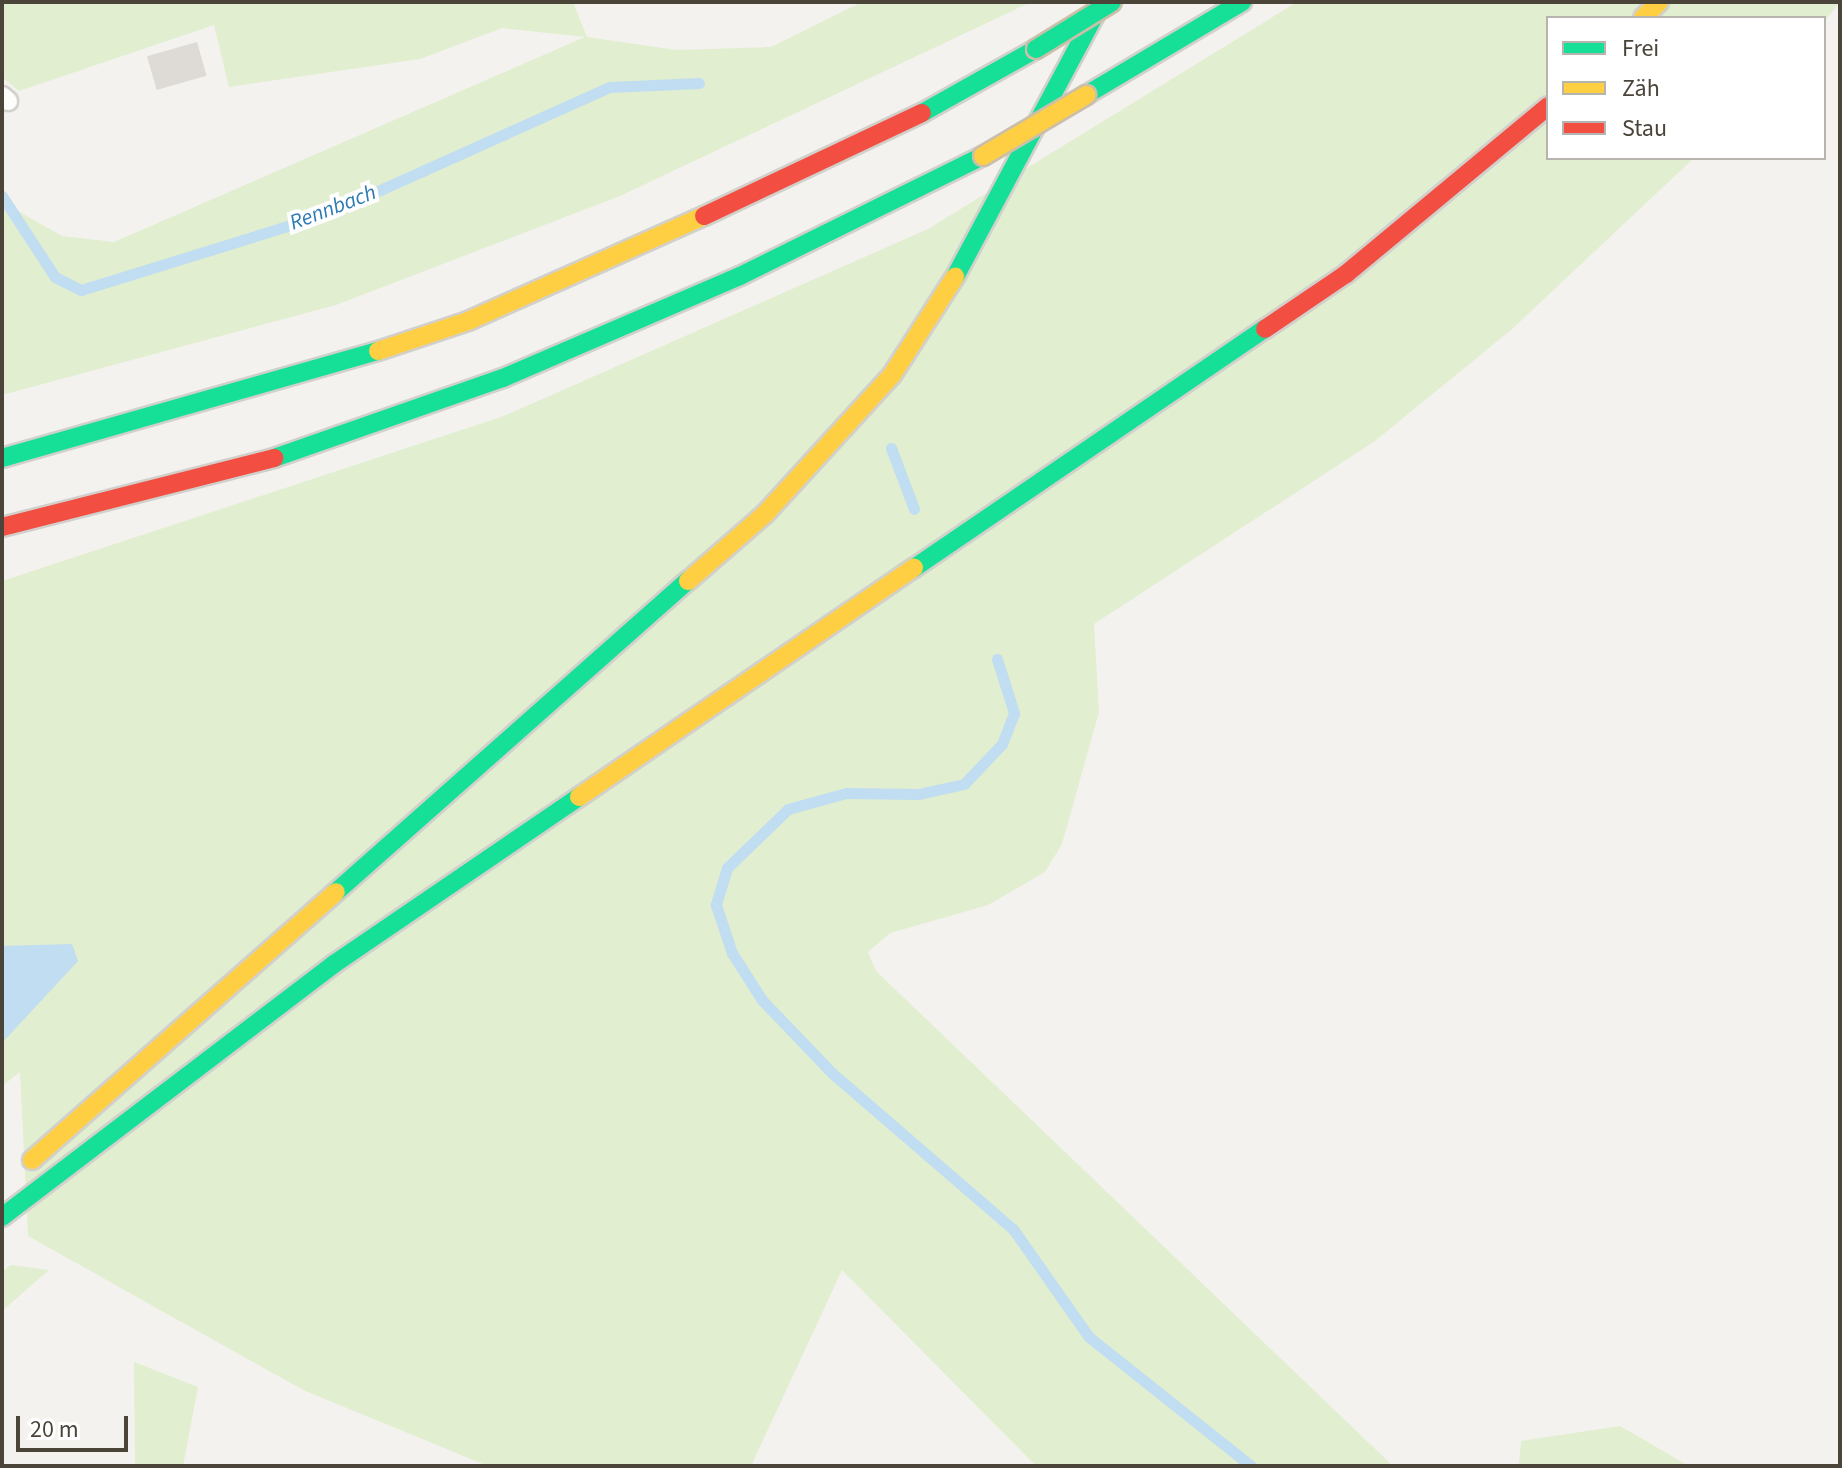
<!DOCTYPE html>
<html>
<head>
<meta charset="utf-8">
<style>
  body { margin:0 }
  #map { position:relative; width:1842px; height:1468px; overflow:hidden; background:#f4f2ee; font-family:"Source Sans 3",sans-serif }
  div>[style] { position:absolute }
  .green>* { inset:0; background:#e1eecf }
  .water>* { inset:0; background:#c0ddf1 }
  .stream>* { height:11px; margin:-5.5px; padding:0 5.5px; transform-origin:5.5px; border-radius:5.5px; background:#c0ddf1 }
  .building>* { inset:0; background:#dedbd6; transform-origin:0 0 }
  .roads { filter:drop-shadow(2px 0 #d2d0cb) drop-shadow(-2px 0 #d2d0cb) drop-shadow(0 2px #d2d0cb) drop-shadow(0 -2px #d2d0cb) }
  .lane>* { height:18px; margin:-9px; padding:0 9px; transform-origin:9px; border-radius:9px; background:#fdfdfc }
  .fast>* { height:18px; margin:-9px; padding:0 9px; transform-origin:9px; border-radius:9px; background:#16e098 }
  .slow>* { height:18px; margin:-9px; padding:0 9px; transform-origin:9px; border-radius:9px; background:#ffcf43 }
  .jam>* { height:18px; margin:-9px; padding:0 9px; transform-origin:9px; border-radius:9px; background:#f24e42 }
  .bridges { filter:drop-shadow(2px 0 #ccbfa9) drop-shadow(-2px 0 #ccbfa9) drop-shadow(0 2px #ccbfa9) drop-shadow(0 -2px #ccbfa9) }
  .fast-bridge>* { height:18px; margin:-9px; padding:0 9px; transform-origin:9px; border-radius:9px; background:#16e098 }
  .slow-bridge>* { height:18px; margin:-9px; padding:0 9px; transform-origin:9px; border-radius:9px; background:#ffcf43 }
  span { translate:-50% -50%; white-space:nowrap; text-align:center; line-height:1.15; -webkit-text-stroke:8px #fff; paint-order:stroke }
  .water-label { font-size:22px; color:#2e7ab2; font-style:italic }
  .frame { position:absolute; inset:0; border:4px solid #4b4439; pointer-events:none }
  .legend { position:absolute; left:1546px; top:16px; width:280px; height:144px; box-sizing:border-box; background:#fff; border:2px solid #b7b4b0; margin:0; padding:10px 14px; list-style:none; font-size:24px; color:#4b4439 }
  .legend li { display:flex; align-items:center; gap:16px; height:40px }
  .legend b { width:40px; border:2px solid #b7b4b0 }
  .scale { position:absolute; left:16px; top:1416px; width:112px; height:36px; box-sizing:border-box; border:4px solid #4b4439; border-top:0; padding-left:10px; font-size:24px; line-height:28px; white-space:nowrap; color:#4b4439; -webkit-text-stroke:6px #fff; paint-order:stroke }
</style>
</head>
<body>
<div id="map">
  <div class="green">
    <div style="clip-path:polygon(2px 2px,573px 2px,587px 37px,677px 50px,771px 47px,862px 2px,1031px 2px,620px 196px,336px 305px,2px 395px,2px 202px,62px 236px,114px 242px,585px 37px,502px 28px,420px 59px,229px 87px,214px 25px,19px 91px,2px 77px)"></div>
    <div style="clip-path:polygon(1297px 2px,1840px 2px,1824px 22px,1548px 18px,1548px 158px,1694px 158px,1511px 330px,1375px 441px,1094px 624px,1099px 712px,1062px 844px,1045px 872px,988px 905px,890px 933px,868px 952px,876px 971px,1393px 1466px,1036px 1466px,842px 1270px,751px 1466px,488px 1466px,303px 1390px,28px 1236px,20px 1072px,2px 1086px,2px 581px,504px 416px,928px 229px)"></div>
    <div style="clip-path:polygon(11px 1265px,49px 1270px,2px 1311px,2px 1272px)"></div>
    <div style="clip-path:polygon(134px 1362px,198px 1387px,183px 1466px,135px 1466px)"></div>
    <div style="clip-path:polygon(1620px 1426px,1689px 1466px,1519px 1466px,1521px 1441px)"></div>
  </div>
  <div class="water">
    <div style="clip-path:polygon(72px 944px,78px 961px,2px 1043px,2px 946px)"></div>
  </div>
  <div class="stream">
    <div style="left:2px;top:196px;width:97px;rotate:56.8deg"></div>
    <div style="left:55px;top:277px;width:29px;rotate:27deg"></div>
    <div style="left:81px;top:290px;width:260px;rotate:-17.2deg"></div>
    <div style="left:329px;top:213px;width:308px;rotate:-24.2deg"></div>
    <div style="left:610px;top:87px;width:89px;rotate:-2.6deg"></div>
    <div style="left:891px;top:448px;width:65px;rotate:69.3deg"></div>
    <div style="left:997px;top:659px;width:57px;rotate:72.5deg"></div>
    <div style="left:1014px;top:713px;width:33px;rotate:111deg"></div>
    <div style="left:1002px;top:744px;width:55px;rotate:133.5deg"></div>
    <div style="left:964px;top:784px;width:47px;rotate:167.7deg"></div>
    <div style="left:918px;top:794px;width:72px;rotate:-179.2deg"></div>
    <div style="left:846px;top:793px;width:60px;rotate:164.6deg"></div>
    <div style="left:788px;top:809px;width:85px;rotate:136deg"></div>
    <div style="left:727px;top:868px;width:39px;rotate:107deg"></div>
    <div style="left:716px;top:905px;width:51px;rotate:71.6deg"></div>
    <div style="left:732px;top:953px;width:56px;rotate:57.4deg"></div>
    <div style="left:762px;top:1000px;width:101px;rotate:46.2deg"></div>
    <div style="left:832px;top:1073px;width:239px;rotate:40.8deg"></div>
    <div style="left:1013px;top:1229px;width:132px;rotate:54.9deg"></div>
    <div style="left:1089px;top:1337px;width:207px;rotate:38.5deg"></div>
  </div>
  <div class="building">
    <div style="left:197px;top:42px;width:35px;height:52px;rotate:74deg"></div>
  </div>
  <div class="roads">
    <div class="lane">
      <div style="left:2px;top:96px;width:8px;rotate:40deg"></div>
    </div>
    <div class="fast">
      <div style="left:1086px;top:95px;width:182px;rotate:-30.8deg"></div>
      <div style="left:922px;top:113px;width:131px;rotate:-29.3deg"></div>
      <div style="left:955px;top:277px;width:312px;rotate:-61.9deg"></div>
      <div style="left:2px;top:458px;width:391px;rotate:-15.9deg"></div>
      <div style="left:274px;top:458px;width:243px;rotate:-19.3deg"></div>
      <div style="left:503px;top:378px;width:258px;rotate:-23.3deg"></div>
      <div style="left:740px;top:276px;width:271px;rotate:-26.3deg"></div>
      <div style="left:914px;top:568px;width:425px;rotate:-34.3deg"></div>
      <div style="left:336px;top:892px;width:470px;rotate:-41.5deg"></div>
      <div style="left:2px;top:1217px;width:417px;rotate:-37.3deg"></div>
      <div style="left:334px;top:964px;width:297px;rotate:-34.3deg"></div>
    </div>
    <div class="slow">
      <div style="left:1643px;top:18px;width:23px;rotate:-45deg"></div>
      <div style="left:378px;top:351px;width:95px;rotate:-18.4deg"></div>
      <div style="left:468px;top:321px;width:258px;rotate:-24deg"></div>
      <div style="left:688px;top:581px;width:102px;rotate:-41deg"></div>
      <div style="left:765px;top:514px;width:188px;rotate:-47.6deg"></div>
      <div style="left:892px;top:375px;width:117px;rotate:-57.3deg"></div>
      <div style="left:579px;top:797px;width:406px;rotate:-34.4deg"></div>
      <div style="left:32px;top:1160px;width:405px;rotate:-41.4deg"></div>
    </div>
    <div class="jam">
      <div style="left:704px;top:216px;width:241px;rotate:-25.3deg"></div>
      <div style="left:1265px;top:329px;width:98px;rotate:-34.2deg"></div>
      <div style="left:1346px;top:274px;width:263px;rotate:-39.7deg"></div>
      <div style="left:2px;top:527px;width:281px;rotate:-14.2deg"></div>
    </div>
  </div>
  <div class="bridges">
    <div class="fast-bridge">
      <div style="left:1036px;top:49px;width:89px;rotate:-31.7deg"></div>
    </div>
    <div class="slow-bridge">
      <div style="left:983px;top:156px;width:120px;rotate:-30.6deg"></div>
    </div>
  </div>
  <div class="water-label">
    <span style="left:333px;top:208px;rotate:-21deg">Rennbach</span>
  </div>
  <div class="frame"></div>
  <ul class="legend">
  <li><b style="height:10px;background:#16e098"></b>Frei</li>
  <li><b style="height:10px;background:#ffcf43"></b>Zäh</li>
  <li><b style="height:10px;background:#f24e42"></b>Stau</li>
  </ul>
  <div class="scale">20 m</div>
</div>
</body>
</html>
